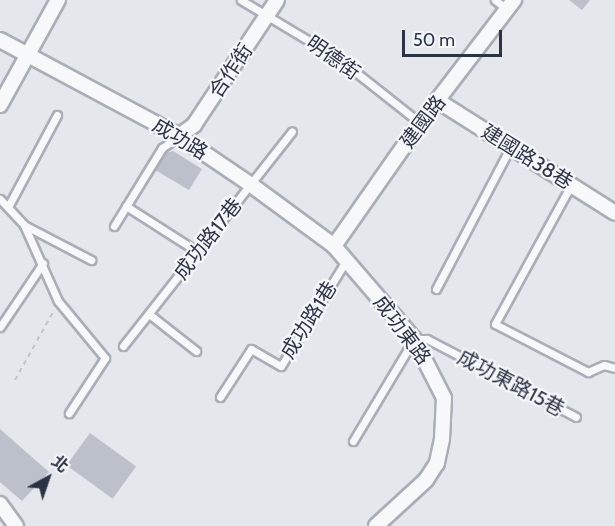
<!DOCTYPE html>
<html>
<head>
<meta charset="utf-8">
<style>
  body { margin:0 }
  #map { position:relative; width:615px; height:526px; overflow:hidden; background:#e4e7ec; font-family:Cabin,"Noto Sans TC",sans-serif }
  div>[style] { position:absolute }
  .building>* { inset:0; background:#bbc0ca; transform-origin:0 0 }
  .path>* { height:2px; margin-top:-1px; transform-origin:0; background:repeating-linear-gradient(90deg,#c2c5cb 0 4.5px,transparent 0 9px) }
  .roads { filter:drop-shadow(2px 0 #a9aeb7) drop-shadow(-2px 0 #a9aeb7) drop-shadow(0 2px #a9aeb7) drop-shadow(0 -2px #a9aeb7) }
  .lane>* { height:7px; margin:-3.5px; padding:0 3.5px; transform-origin:3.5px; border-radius:3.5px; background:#f7f8fa }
  .street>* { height:14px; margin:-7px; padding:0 7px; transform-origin:7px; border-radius:7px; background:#f7f8fa }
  span { translate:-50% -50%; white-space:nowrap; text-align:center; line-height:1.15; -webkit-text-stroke:4.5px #f4f6f9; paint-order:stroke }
  .street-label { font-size:20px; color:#2b3445 }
  .north { position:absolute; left:18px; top:448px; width:60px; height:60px; -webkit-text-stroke:4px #f4f6f9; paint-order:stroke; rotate:40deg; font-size:16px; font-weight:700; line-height:24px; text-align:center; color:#2b3445 }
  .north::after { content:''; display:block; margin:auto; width:21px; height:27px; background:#2b3445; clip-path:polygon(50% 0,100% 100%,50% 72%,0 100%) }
  .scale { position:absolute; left:402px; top:30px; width:100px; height:27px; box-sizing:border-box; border:3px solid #2b3445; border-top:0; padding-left:8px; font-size:18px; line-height:21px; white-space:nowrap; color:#2b3445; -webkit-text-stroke:4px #f4f6f9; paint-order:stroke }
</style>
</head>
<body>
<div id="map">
  <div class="building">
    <div style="clip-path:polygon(569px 0,590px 0,582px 10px)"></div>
    <div style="clip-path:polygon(173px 151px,202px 169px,189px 190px,155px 170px,166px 153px)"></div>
    <div style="clip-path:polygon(0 429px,49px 472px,22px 501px,0 482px)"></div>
    <div style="left:90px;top:433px;width:57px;height:40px;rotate:36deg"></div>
  </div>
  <div class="path">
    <div style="left:15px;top:380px;width:78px;rotate:-60.8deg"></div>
  </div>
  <div class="roads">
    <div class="lane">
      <div style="left:241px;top:0;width:114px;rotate:31deg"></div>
      <div style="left:339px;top:59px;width:103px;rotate:38.3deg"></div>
      <div style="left:495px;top:0;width:15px;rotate:37deg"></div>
      <div style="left:571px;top:185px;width:158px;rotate:118.7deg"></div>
      <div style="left:495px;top:324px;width:105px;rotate:27.3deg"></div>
      <div style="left:588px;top:372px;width:17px;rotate:-24deg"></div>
      <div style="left:604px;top:365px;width:11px;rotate:15deg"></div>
      <div style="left:0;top:199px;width:35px;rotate:47deg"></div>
      <div style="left:24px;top:225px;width:83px;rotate:65.9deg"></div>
      <div style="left:58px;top:301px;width:74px;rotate:50.5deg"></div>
      <div style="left:105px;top:358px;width:66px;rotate:123.2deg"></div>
      <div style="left:9px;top:205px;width:102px;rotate:-61.9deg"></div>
      <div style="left:126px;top:206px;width:85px;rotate:32.6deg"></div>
      <div style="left:24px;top:225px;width:76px;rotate:27.6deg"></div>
      <div style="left:114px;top:226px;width:92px;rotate:-58.4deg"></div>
      <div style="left:162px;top:148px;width:19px;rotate:-35deg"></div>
      <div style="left:436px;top:289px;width:161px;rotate:-62.3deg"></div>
      <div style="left:149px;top:314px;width:60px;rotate:38.2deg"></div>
      <div style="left:0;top:327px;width:77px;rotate:-56.1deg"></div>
      <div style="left:123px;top:346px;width:273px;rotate:-51.8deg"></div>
      <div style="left:220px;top:397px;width:57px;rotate:-57.1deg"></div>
      <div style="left:251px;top:349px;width:34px;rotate:30deg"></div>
      <div style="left:281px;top:366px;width:126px;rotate:-58.3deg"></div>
      <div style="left:353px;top:441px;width:119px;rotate:-59.1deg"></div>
      <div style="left:414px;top:339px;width:13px"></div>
      <div style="left:427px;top:339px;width:168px;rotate:27.6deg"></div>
    </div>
    <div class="street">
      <div style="left:0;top:40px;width:203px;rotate:28.2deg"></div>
      <div style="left:179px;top:136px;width:86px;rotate:34.1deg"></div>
      <div style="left:250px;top:184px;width:104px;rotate:36.4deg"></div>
      <div style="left:334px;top:246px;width:123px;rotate:49.3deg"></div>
      <div style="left:414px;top:339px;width:66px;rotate:63deg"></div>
      <div style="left:444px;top:398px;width:41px;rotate:92.8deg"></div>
      <div style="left:442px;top:439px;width:25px;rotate:102deg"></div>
      <div style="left:437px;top:463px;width:20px;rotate:123deg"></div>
      <div style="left:426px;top:480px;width:68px;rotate:137.4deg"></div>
      <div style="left:438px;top:101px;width:209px;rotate:32.3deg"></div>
      <div style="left:0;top:105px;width:120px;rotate:-61.1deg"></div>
      <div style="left:179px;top:136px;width:19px;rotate:-36deg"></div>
      <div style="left:194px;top:125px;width:150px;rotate:-56.4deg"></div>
      <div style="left:334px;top:246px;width:150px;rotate:-55deg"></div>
      <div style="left:420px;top:123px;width:155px;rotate:-52.6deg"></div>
      <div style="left:0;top:504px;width:27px;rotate:54deg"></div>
    </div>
  </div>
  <div class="street-label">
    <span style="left:333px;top:58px;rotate:35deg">明德街</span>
    <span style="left:231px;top:71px;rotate:-56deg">合作街</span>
    <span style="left:423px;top:122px;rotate:-53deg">建國路</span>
    <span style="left:180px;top:139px;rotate:31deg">成功路</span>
    <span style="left:527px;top:157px;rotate:32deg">建國路38巷</span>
    <span style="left:208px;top:239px;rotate:-52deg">成功路17巷</span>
    <span style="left:309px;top:320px;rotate:-58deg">成功路1巷</span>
    <span style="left:402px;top:330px;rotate:53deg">成功東路</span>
    <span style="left:511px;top:383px;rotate:28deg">成功東路15巷</span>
  </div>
  <div class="north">北</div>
  <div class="scale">50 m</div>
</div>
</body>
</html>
